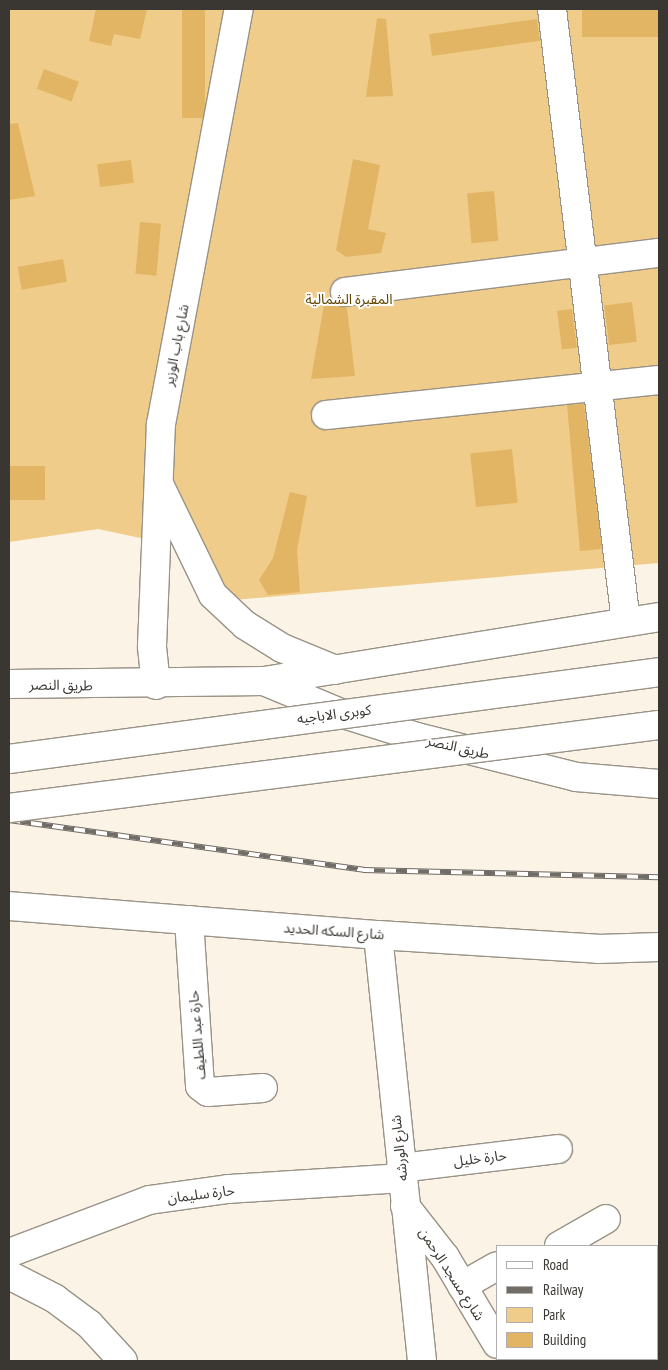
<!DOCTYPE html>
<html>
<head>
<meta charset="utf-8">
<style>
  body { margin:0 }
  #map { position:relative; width:668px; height:1370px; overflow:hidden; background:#faf3e6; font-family:"PT Sans Narrow","Noto Sans Arabic",sans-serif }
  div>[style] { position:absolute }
  .green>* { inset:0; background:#f0cc8a }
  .building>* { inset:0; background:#e1b563; transform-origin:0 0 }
  .roads { filter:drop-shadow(1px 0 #999286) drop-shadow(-1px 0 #999286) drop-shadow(0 1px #999286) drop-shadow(0 -1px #999286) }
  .street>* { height:28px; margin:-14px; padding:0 14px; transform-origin:14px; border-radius:14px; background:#fff }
  .secondary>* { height:28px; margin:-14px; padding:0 14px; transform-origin:14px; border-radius:14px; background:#fff }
  .rail>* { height:5.5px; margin-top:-2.75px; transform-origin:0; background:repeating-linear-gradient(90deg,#fff 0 11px,#716d66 0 22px); box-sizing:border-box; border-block:1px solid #716d66 }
  .bridges { filter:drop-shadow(1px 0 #999286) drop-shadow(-1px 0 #999286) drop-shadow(0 1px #999286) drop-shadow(0 -1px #999286) }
  .highway-bridge>* { height:28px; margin:-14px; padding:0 14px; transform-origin:14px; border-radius:14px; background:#fff }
  span { translate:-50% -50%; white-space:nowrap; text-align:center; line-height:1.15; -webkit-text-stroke:4px #fff; paint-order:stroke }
  .park-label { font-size:14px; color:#614400 }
  .street-label { font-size:14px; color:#3a3732 }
  .frame { position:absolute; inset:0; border:10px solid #3a3732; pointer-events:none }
  .legend { position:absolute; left:496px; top:1245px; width:162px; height:115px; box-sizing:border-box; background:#fff; border:1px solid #b0afad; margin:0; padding:6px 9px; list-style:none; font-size:15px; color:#3a3732 }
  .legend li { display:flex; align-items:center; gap:10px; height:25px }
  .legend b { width:25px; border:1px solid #b0afad }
</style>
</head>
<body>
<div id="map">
  <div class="green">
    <div style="clip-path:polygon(9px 9px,659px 9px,659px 563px,233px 600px,202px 551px,98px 529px,9px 542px)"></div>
  </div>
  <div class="building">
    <div style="clip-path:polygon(96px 9px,147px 9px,140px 39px,114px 34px,111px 46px,89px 41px)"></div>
    <div style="left:182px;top:9px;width:23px;height:109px"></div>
    <div style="left:659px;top:9px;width:28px;height:77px;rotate:90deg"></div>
    <div style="clip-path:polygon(377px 18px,386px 19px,393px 96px,366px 97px)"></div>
    <div style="left:537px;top:19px;width:22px;height:109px;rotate:82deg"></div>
    <div style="left:44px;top:69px;width:37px;height:21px;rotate:20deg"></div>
    <div style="clip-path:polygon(18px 123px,35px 196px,9px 200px,9px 124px)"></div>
    <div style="clip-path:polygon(353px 159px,380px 165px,368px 229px,386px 233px,381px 253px,346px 257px,336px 250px)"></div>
    <div style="left:131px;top:160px;width:23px;height:34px;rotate:83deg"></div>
    <div style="left:494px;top:191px;width:50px;height:27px;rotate:85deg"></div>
    <div style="left:140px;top:222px;width:21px;height:52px;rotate:5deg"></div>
    <div style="left:63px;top:259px;width:23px;height:46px;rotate:80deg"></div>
    <div style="clip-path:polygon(325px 299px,347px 308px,355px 376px,311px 379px)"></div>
    <div style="left:632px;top:302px;width:40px;height:28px;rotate:83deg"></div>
    <div style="left:572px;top:309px;width:39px;height:15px;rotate:83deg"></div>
    <div style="clip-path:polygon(584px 404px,602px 549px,580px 551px,567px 405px)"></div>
    <div style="left:512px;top:449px;width:54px;height:42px;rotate:84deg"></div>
    <div style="left:9px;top:466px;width:36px;height:34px"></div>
    <div style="clip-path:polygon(290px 492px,307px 496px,297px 550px,300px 592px,268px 595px,259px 580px,273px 558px)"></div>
  </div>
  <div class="roads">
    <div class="street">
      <div style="left:552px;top:9px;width:617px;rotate:83.12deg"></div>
      <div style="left:345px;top:292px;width:316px;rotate:-7.1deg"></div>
      <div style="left:326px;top:415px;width:335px;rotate:-6deg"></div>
      <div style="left:9px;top:906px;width:370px;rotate:4.5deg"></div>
      <div style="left:378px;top:935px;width:220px;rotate:3.6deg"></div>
      <div style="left:598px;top:949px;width:61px;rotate:-1.9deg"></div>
      <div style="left:189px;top:920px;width:166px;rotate:86.2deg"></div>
      <div style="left:200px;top:1086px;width:10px;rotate:37deg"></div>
      <div style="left:208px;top:1092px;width:55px;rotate:-4.2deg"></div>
      <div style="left:378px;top:935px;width:428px;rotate:84.1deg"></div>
      <div style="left:401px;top:1168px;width:158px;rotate:-6.9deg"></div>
      <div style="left:405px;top:1206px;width:65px;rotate:51.9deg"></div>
      <div style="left:445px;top:1257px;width:101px;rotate:59.1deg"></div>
      <div style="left:559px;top:1246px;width:54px;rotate:-29.9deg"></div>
      <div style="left:9px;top:1253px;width:150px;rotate:-20.7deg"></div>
      <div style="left:149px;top:1200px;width:80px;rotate:-7.9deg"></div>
      <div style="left:228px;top:1189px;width:174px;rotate:-3.6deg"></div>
      <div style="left:9px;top:1275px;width:51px;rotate:27.1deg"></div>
      <div style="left:54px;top:1298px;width:44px;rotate:36.6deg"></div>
      <div style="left:89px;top:1324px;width:50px;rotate:47.4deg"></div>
      <div style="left:462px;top:1286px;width:40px;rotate:-29.7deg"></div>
      <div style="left:601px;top:1359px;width:2px;rotate:63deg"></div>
    </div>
    <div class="secondary">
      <div style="left:159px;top:484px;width:123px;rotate:64.1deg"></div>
      <div style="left:213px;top:595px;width:44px;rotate:43.2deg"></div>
      <div style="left:245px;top:625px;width:44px;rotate:31.9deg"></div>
      <div style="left:282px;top:648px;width:58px;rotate:22.2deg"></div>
      <div style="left:264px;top:681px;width:86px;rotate:22.7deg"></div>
      <div style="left:343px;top:714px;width:77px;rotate:17.3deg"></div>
      <div style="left:417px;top:737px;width:164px;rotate:14.1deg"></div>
      <div style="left:576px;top:777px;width:83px;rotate:4.8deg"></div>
      <div style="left:9px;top:684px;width:255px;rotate:-0.7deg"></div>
      <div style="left:264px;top:681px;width:400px;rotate:-9.2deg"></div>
      <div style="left:156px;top:685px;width:39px;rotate:-96deg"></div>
      <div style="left:152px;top:646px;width:222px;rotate:-87.7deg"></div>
      <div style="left:161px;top:424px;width:422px;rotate:-79.4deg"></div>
    </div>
  </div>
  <div class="rail">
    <div style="left:9px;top:820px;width:358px;rotate:8deg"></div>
    <div style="left:363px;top:870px;width:296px;rotate:1.4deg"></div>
  </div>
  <div class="bridges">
    <div class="highway-bridge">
      <div style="left:9px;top:759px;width:656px;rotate:-7.62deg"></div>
      <div style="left:9px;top:808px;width:655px;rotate:-7.28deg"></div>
    </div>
  </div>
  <div class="park-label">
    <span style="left:349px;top:299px">المقبرة الشمالية</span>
  </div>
  <div class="street-label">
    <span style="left:176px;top:345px;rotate:-79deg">شارع باب الوزير</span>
    <span style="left:61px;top:685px;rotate:1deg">طريق النصر</span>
    <span style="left:334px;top:714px;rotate:-7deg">كوبرى الاباجيه</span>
    <span style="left:458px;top:747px;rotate:13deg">طريق النصر</span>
    <span style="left:334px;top:931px;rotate:4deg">شارع السكه الحديد</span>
    <span style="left:197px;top:1035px;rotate:-95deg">حارة عبد اللطيف</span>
    <span style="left:399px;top:1148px;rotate:-96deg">شارع الورشه</span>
    <span style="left:480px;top:1158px;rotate:-7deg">حارة خليل</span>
    <span style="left:201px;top:1194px;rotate:-7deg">حارة سليمان</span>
    <span style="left:452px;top:1274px;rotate:57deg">شارع مسجد الرحمن</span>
  </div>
  <div class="frame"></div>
  <ul class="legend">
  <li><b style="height:6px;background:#fff"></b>Road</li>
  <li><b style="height:6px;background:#716d66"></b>Railway</li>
  <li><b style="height:14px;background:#f0cc8a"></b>Park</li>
  <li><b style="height:14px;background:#e1b563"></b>Building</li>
  </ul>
</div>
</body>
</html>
